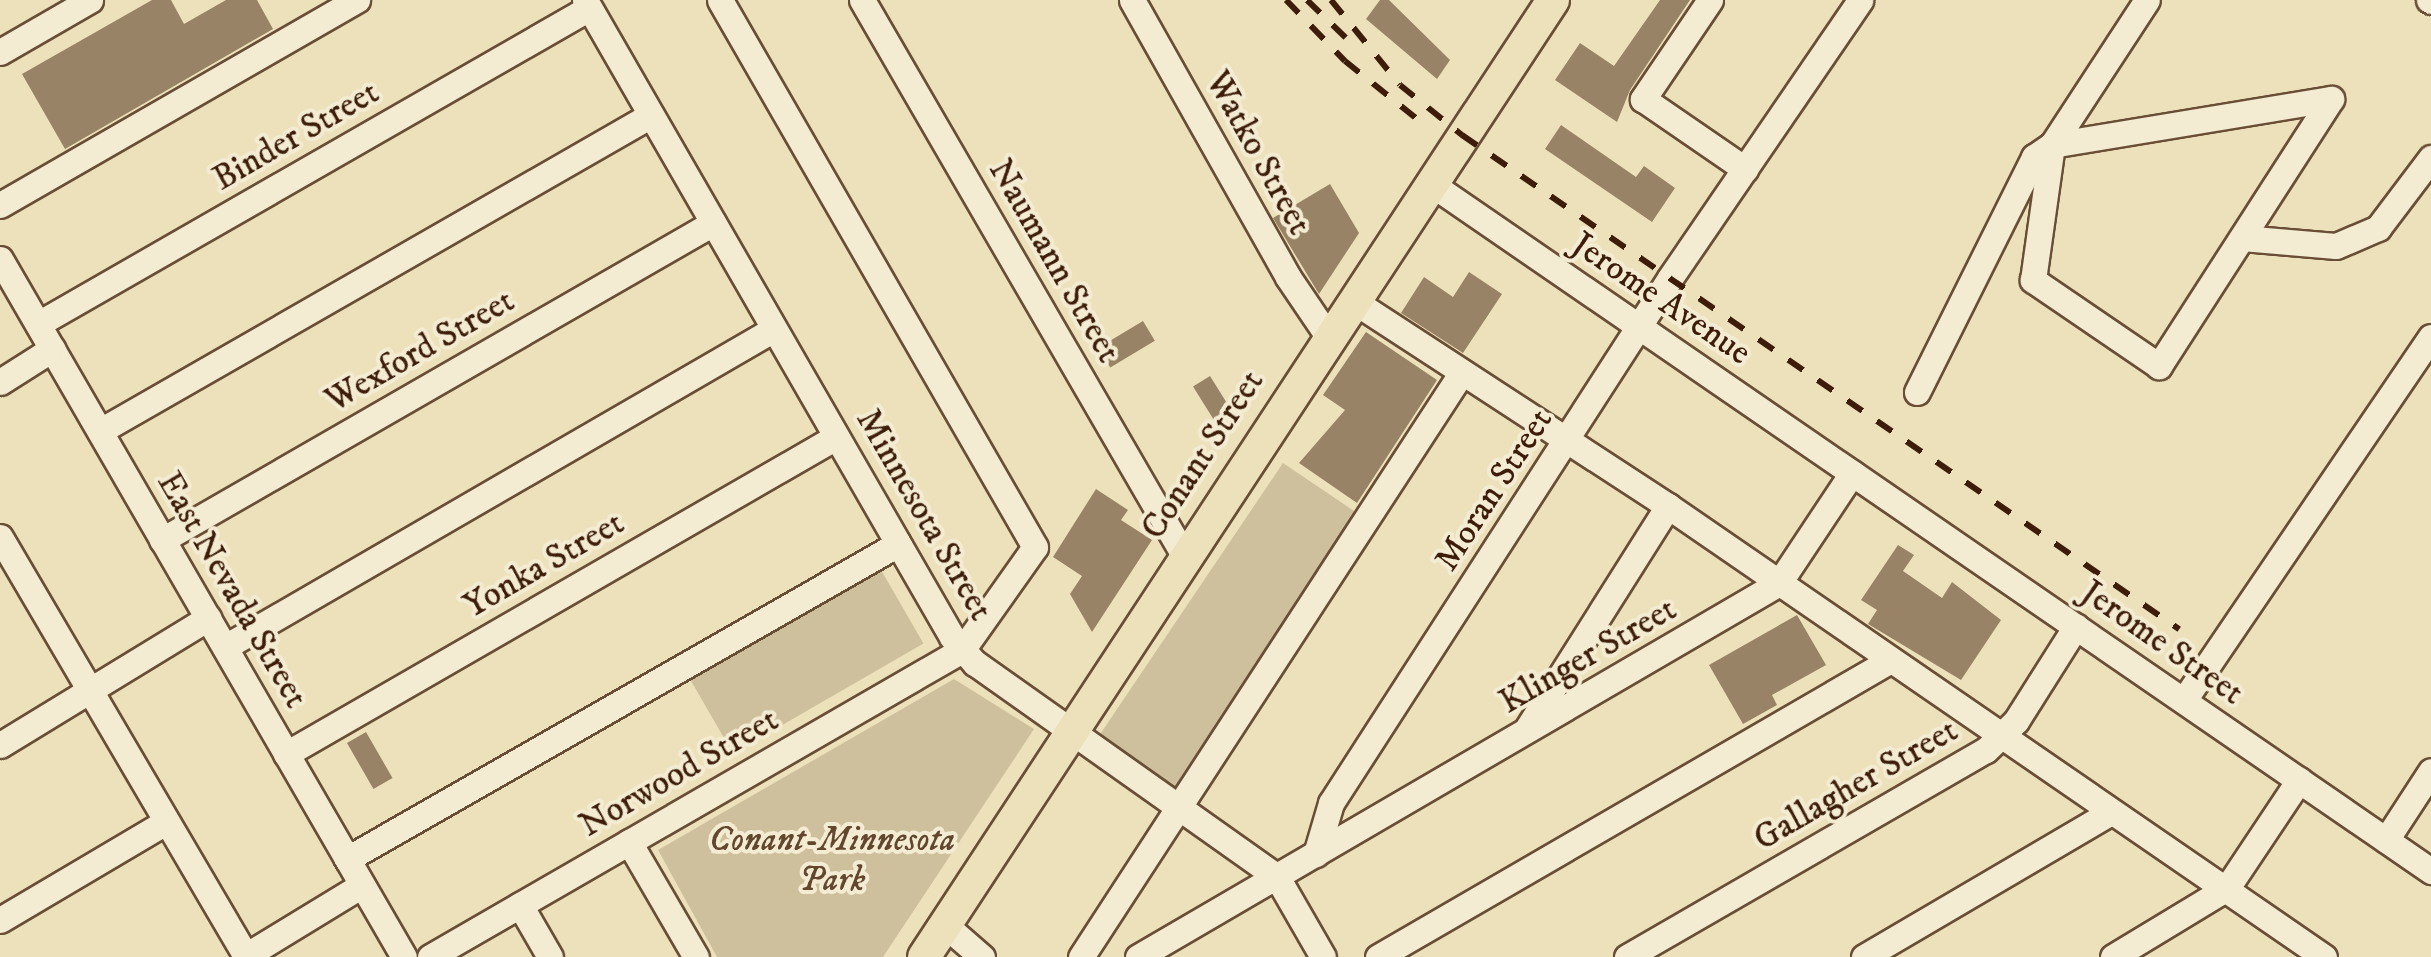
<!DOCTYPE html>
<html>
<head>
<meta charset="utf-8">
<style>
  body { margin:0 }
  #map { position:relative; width:2431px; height:957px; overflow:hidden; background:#ede1bb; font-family:"IM FELL DW Pica",serif }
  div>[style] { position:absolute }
  .green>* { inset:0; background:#cfc09d; transform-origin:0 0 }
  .building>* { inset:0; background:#998366; transform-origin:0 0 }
  .roads { filter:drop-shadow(2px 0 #694e36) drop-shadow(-2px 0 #694e36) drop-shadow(0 2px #694e36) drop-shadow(0 -2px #694e36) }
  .minor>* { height:25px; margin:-12.5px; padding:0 12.5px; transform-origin:12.5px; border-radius:12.5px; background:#f3ecd3 }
  .major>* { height:32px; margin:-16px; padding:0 16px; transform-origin:16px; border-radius:16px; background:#ede1bb }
  .rail>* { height:6px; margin-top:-3px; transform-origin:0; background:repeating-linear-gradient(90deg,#3d1d09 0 18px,transparent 0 36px) }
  span { translate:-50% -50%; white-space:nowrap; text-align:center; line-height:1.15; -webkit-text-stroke:8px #f3ecd3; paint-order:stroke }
  .street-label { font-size:35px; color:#3d1d09 }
  .park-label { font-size:35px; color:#62462e; font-style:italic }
</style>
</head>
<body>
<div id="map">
  <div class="green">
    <div style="left:1283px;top:463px;width:99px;height:332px;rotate:34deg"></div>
    <div style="left:877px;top:563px;width:93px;height:220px;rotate:60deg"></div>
    <div style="clip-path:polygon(954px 679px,1034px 729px,883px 957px,717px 957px,658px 850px)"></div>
  </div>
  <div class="building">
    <div style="clip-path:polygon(152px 0,171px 0,184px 24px,226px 0,257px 0,273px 29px,65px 149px,22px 74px)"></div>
    <div style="clip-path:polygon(1380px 0,1389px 0,1450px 60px,1437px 79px,1366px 19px)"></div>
    <div style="clip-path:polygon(1660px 0,1690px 0,1630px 90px,1617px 122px,1555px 80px,1580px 43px,1614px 66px)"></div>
    <div style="clip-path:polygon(1561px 125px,1636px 177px,1644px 166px,1675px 188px,1652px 222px,1545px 149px)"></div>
    <div style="clip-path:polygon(1330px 184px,1359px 233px,1319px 294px,1273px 218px)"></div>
    <div style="clip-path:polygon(1469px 272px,1502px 294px,1463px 353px,1401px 313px,1424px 277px,1453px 297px)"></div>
    <div style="left:1143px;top:321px;width:23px;height:52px;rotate:59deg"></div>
    <div style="clip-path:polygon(1366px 332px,1437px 380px,1357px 503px,1299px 463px,1345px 410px,1323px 395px)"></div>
    <div style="left:1210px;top:376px;width:40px;height:20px;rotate:58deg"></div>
    <div style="clip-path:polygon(1096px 489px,1128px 510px,1121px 520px,1152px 540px,1092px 632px,1070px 594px,1082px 576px,1053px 557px)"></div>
    <div style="clip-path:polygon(1898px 545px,1914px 555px,1903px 571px,1942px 598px,1952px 582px,2001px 620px,1961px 680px,1868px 624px,1877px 610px,1861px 600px)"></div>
    <div style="clip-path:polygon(1797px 615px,1826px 665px,1772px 695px,1777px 705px,1743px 724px,1709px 665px)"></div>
    <div style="left:366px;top:732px;width:53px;height:22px;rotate:60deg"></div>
  </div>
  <div class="roads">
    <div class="minor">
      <div style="left:585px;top:0;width:735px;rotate:60.05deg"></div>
      <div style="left:952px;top:637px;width:35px;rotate:49deg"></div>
      <div style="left:975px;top:663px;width:370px;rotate:35.3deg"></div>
      <div style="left:1277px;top:877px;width:92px;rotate:60.1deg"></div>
      <div style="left:862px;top:0;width:644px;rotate:59.89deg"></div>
      <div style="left:1132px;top:0;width:318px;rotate:60.6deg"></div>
      <div style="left:1288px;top:277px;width:71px;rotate:55.9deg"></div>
      <div style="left:1710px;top:0;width:120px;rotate:124.1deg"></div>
      <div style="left:1643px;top:99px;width:124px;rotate:34.5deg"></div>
      <div style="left:2429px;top:0;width:2px;rotate:27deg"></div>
      <div style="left:0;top:52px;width:104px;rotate:-30deg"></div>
      <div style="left:2331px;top:99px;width:318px;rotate:122.8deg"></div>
      <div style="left:2159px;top:366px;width:153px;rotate:-145.7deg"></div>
      <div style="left:2033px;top:280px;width:136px;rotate:-82deg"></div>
      <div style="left:2052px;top:145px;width:283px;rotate:-9.4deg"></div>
      <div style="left:1430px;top:183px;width:1215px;rotate:34.5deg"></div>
      <div style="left:0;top:205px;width:412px;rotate:-29.9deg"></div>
      <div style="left:2242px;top:238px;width:94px;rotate:4.9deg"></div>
      <div style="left:2336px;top:246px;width:46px;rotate:-23.2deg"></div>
      <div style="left:2378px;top:228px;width:88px;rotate:-52.9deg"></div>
      <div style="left:0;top:259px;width:806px;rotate:59.94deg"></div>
      <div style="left:1352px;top:300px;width:377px;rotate:33.1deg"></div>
      <div style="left:1668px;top:506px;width:796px;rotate:34.51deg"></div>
      <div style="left:38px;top:324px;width:635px;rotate:-29.83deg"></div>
      <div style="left:0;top:382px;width:62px;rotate:-32.4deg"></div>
      <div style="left:1917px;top:392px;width:263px;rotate:-63.5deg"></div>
      <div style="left:2034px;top:157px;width:22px;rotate:-34deg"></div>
      <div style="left:2052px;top:145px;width:173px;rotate:-56.8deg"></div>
      <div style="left:100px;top:431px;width:635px;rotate:-29.83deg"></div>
      <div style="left:0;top:537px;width:487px;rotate:59.6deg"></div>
      <div style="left:162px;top:540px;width:636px;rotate:-29.91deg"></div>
      <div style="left:225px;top:647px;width:634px;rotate:-30.08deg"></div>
      <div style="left:2184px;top:700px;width:439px;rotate:-55.8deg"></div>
      <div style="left:1527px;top:729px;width:264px;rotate:-57.7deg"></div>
      <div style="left:0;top:745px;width:244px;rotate:-31.4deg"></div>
      <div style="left:286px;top:754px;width:635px;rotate:-29.96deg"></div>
      <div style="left:2386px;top:840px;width:82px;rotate:-56.9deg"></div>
      <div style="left:629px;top:842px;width:133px;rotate:59.8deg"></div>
      <div style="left:1316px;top:854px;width:53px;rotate:-73.6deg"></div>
      <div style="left:1331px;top:803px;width:625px;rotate:-57.15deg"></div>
      <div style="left:1670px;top:278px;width:337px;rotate:-55.6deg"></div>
      <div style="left:347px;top:859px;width:635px;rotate:-29.76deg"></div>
      <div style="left:520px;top:905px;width:60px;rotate:60deg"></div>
      <div style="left:0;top:920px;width:193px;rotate:-30.6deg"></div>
      <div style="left:945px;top:925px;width:49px;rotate:40.9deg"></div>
      <div style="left:244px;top:957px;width:138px;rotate:-31.4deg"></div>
      <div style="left:430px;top:957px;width:614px;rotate:-29.99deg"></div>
      <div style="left:962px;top:650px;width:126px;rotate:-54.7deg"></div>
      <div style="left:1035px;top:547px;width:631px;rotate:-119.94deg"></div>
      <div style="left:1081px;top:957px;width:698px;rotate:-56.92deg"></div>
      <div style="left:1138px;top:957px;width:742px;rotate:-30.26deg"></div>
      <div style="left:1779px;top:583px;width:132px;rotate:-56.4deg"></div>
      <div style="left:1378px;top:957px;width:591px;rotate:-30.08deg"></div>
      <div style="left:1627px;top:957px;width:414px;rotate:-30deg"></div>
      <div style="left:1986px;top:750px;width:42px;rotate:-44deg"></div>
      <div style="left:2016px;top:721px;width:112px;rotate:-57.7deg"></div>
      <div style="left:1864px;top:957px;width:286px;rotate:-30.4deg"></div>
      <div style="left:2113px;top:957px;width:133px;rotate:-31.2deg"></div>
      <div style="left:2227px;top:888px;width:130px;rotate:-56.3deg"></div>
    </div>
    <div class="major">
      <div style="left:924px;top:957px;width:1145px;rotate:-56.68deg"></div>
    </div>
  </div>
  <div class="rail">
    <div style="left:1286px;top:0;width:85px;rotate:46deg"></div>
    <div style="left:1345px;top:61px;width:105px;rotate:38.8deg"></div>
    <div style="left:1307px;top:0;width:54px;rotate:44.3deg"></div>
    <div style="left:1331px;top:0;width:109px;rotate:50.9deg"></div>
    <div style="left:1400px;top:85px;width:80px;rotate:38.9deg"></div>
    <div style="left:1462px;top:135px;width:871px;rotate:34.57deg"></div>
  </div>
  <div class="street-label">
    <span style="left:296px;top:136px;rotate:-30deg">Binder Street</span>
    <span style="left:1258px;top:153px;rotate:61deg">Watko Street</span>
    <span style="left:1054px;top:261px;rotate:60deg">Naumann Street</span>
    <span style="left:1661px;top:299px;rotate:34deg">Jerome Avenue</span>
    <span style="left:420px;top:351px;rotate:-30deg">Wexford Street</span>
    <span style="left:1203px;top:455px;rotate:-57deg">Conant Street</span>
    <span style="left:1494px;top:490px;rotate:-57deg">Moran Street</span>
    <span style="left:924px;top:515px;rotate:60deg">Minnesota Street</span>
    <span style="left:544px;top:565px;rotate:-30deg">Yonka Street</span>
    <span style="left:232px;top:590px;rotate:60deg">East Nevada Street</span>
    <span style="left:2162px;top:643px;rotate:35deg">Jerome Street</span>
    <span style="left:1588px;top:656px;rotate:-30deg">Klinger Street</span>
    <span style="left:679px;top:773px;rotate:-30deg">Norwood Street</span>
    <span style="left:1856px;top:785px;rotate:-30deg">Gallagher Street</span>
  </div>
  <div class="park-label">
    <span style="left:832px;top:860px">Conant-Minnesota<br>Park</span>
  </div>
</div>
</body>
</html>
